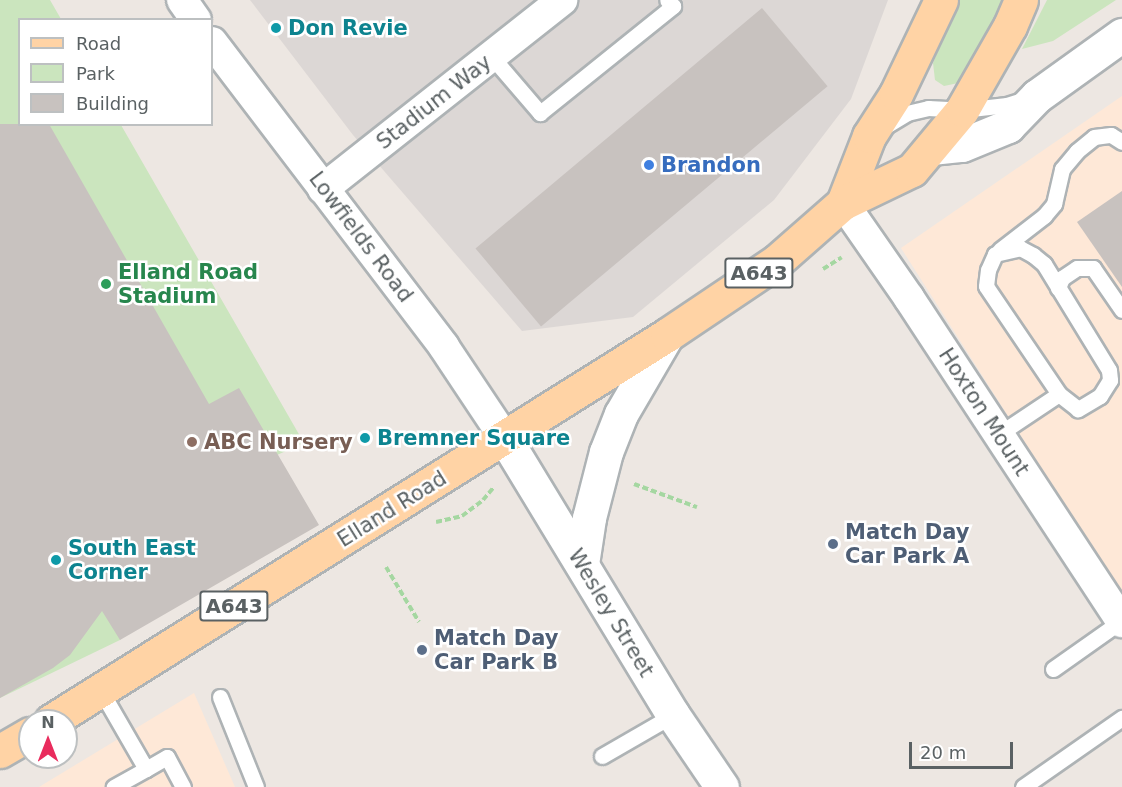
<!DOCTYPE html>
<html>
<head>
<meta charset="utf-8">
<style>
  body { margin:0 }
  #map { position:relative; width:1122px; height:787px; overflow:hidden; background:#ede7e2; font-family:"DejaVu Sans",sans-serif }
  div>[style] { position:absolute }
  .commercial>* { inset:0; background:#fee8d7 }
  .industrial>* { inset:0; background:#dcd7d5 }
  .green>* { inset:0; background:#cbe5be }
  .building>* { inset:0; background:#c8c2bf; transform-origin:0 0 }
  .path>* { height:4px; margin-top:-2px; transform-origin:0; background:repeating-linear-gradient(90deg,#a5d7a1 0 6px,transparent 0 9px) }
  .roads { filter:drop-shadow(2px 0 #aeb3b5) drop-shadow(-2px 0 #aeb3b5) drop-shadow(0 2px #aeb3b5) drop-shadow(0 -2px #aeb3b5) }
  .lane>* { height:15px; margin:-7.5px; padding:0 7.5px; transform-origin:7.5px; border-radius:7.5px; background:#fff }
  .street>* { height:30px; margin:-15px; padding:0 15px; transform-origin:15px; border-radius:15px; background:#fff }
  .secondary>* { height:33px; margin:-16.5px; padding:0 16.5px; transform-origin:16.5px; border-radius:16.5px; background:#fff }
  .primary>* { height:33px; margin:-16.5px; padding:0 16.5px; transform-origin:16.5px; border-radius:16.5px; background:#ffd3a5 }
  .dots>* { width:16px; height:16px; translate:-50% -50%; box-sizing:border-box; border:3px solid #fff; border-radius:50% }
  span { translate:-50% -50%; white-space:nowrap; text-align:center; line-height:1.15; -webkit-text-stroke:5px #fff; paint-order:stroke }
  .shield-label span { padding:2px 4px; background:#fff; border:2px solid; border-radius:4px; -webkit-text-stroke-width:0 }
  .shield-label { font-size:20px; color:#5a6163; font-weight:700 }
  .culture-label { font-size:21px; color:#0d838f; font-weight:700 }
  .left { translate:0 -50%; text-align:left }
  .street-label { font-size:21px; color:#5a6163 }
  .shop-label { font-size:21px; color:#366cbe; font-weight:700 }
  .leisure-label { font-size:21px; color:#27864d; font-weight:700 }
  .education-label { font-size:21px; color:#785e54; font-weight:700 }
  .service-label { font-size:21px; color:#4e5e75; font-weight:700 }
  .legend { position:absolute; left:18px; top:18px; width:195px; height:108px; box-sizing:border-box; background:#fff; border:2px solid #bdc0c1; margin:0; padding:8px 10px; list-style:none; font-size:18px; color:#5a6163 }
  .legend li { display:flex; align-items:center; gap:12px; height:30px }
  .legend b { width:30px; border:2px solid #bdc0c1 }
  .north { position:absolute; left:18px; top:709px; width:60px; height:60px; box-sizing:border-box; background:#fff; border:2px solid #bdc0c1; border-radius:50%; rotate:0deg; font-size:16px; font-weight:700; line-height:24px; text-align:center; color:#5a6163 }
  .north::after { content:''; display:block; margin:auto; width:21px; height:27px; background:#e92c5d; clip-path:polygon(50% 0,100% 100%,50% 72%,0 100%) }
  .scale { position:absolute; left:909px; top:742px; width:104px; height:27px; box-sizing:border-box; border:3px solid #5a6163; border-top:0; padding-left:8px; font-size:18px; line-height:21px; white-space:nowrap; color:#5a6163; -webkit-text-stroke:4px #fff; paint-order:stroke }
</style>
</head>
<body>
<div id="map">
  <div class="commercial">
    <div style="clip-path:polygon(1122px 96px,1122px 595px,901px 248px)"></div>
    <div style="clip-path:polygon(194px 693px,235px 787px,39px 787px)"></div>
  </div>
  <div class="industrial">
    <div style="clip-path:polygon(250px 0,888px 0,851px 99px,774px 200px,633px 317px,522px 331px,353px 135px)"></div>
  </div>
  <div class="green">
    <div style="clip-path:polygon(0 0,50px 0,61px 19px,20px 20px,20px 124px,121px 125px,304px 443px,277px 455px,120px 640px,0 698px)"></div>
    <div style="clip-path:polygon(959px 0,1005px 0,963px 82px,944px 86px,935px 80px,933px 63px)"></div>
    <div style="clip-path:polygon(1047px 0,1116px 0,1053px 41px,1022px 49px)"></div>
  </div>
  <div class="building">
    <div style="left:762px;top:8px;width:102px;height:374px;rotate:50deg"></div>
    <div style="clip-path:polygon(0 124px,49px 124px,209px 404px,239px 388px,319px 525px,120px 640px,102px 611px,70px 655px,53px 668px,0 698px)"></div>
    <div style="clip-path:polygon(1122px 191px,1122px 287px,1077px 222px)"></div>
  </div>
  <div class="path">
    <div style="left:823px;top:269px;width:22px;rotate:-32deg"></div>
    <div style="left:634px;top:484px;width:67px;rotate:20.1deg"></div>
    <div style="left:436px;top:522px;width:27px;rotate:-13deg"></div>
    <div style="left:462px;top:516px;width:26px;rotate:-37deg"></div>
    <div style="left:483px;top:500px;width:17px;rotate:-50deg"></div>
    <div style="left:386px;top:567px;width:64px;rotate:59deg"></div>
  </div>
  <div class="roads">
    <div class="lane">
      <div style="left:492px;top:57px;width:74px;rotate:49.4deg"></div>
      <div style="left:540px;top:113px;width:171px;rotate:-38.8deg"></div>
      <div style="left:673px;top:6px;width:8px;rotate:-135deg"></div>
      <div style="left:884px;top:127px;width:27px;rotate:-31deg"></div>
      <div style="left:907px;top:113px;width:22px;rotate:-13deg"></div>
      <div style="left:928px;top:108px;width:34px;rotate:3deg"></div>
      <div style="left:962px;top:110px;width:45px;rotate:-6.3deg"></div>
      <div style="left:1007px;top:105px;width:20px;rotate:-18deg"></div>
      <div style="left:1020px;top:248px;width:15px;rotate:28deg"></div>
      <div style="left:1033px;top:255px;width:14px;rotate:39deg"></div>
      <div style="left:1044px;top:264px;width:124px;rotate:58.5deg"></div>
      <div style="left:1109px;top:370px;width:10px;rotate:84deg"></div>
      <div style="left:1110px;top:380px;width:19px;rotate:122deg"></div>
      <div style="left:1100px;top:396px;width:26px;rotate:149deg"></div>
      <div style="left:1078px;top:409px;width:24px;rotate:-142deg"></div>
      <div style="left:1059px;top:394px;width:130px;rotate:-124.1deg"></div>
      <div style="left:986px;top:286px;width:16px;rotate:-83deg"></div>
      <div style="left:988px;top:270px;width:17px;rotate:-66deg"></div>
      <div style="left:995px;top:254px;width:26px;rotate:-13deg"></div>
      <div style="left:1000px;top:250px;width:56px;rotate:-37.7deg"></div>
      <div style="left:1044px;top:216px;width:16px;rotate:-50deg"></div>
      <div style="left:1054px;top:204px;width:36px;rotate:-77deg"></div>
      <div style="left:1062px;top:169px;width:23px;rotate:-50deg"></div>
      <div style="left:1077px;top:151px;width:22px;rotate:-39deg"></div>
      <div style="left:1094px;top:137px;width:17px;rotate:-7deg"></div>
      <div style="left:1111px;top:135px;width:13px;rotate:32deg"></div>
      <div style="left:1058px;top:288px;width:11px;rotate:-68deg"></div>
      <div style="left:1062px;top:278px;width:18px;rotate:-34deg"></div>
      <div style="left:1077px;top:268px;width:16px"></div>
      <div style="left:1093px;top:268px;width:51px;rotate:55.4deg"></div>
      <div style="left:999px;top:434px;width:72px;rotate:-33.7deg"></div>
      <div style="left:1053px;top:669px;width:83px;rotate:-35.2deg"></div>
      <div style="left:101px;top:691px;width:90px;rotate:60deg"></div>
      <div style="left:146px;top:769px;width:37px;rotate:151deg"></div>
      <div style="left:220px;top:697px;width:97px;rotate:68.2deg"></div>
      <div style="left:602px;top:756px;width:82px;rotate:-30deg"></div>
      <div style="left:146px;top:769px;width:24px;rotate:-30deg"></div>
      <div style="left:167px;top:757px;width:34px;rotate:62deg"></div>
      <div style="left:1023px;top:787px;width:121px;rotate:-34.9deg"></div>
    </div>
    <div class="street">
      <div style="left:182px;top:0;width:24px;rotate:55deg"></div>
      <div style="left:212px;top:42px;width:383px;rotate:52.7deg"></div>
      <div style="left:444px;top:347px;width:108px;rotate:56.3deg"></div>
      <div style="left:323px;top:189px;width:305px;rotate:-38.3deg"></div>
      <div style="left:843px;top:203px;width:116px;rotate:55.2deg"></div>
      <div style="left:909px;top:298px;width:388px;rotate:56.7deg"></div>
    </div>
    <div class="secondary">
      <div style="left:931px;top:148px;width:31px;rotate:-6deg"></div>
      <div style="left:962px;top:145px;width:50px;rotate:-22.4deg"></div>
      <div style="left:1008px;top:126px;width:42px;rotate:-46deg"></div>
      <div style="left:1037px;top:96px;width:105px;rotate:-35.7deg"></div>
      <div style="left:504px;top:437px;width:325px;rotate:58.7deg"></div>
      <div style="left:673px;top:715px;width:87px;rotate:55.8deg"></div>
      <div style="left:582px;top:564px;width:47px;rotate:-81.3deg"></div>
      <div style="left:589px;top:518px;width:68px;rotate:-75.6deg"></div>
      <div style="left:606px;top:452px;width:41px;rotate:-68.5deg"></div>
      <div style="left:621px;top:414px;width:91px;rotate:-59.8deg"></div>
    </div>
    <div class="primary">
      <div style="left:843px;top:203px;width:72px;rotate:-68.8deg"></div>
      <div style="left:869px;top:136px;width:50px;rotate:-57.3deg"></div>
      <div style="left:896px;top:94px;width:104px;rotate:-64.4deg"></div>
      <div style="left:51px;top:721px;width:727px;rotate:-32.07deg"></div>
      <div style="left:667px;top:335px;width:133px;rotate:-33.9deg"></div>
      <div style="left:777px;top:261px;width:88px;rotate:-41.3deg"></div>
      <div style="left:843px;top:203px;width:76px;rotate:-25.6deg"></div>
      <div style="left:912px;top:170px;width:78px;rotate:-50.2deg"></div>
      <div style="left:962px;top:110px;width:97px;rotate:-60.3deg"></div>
      <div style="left:1010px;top:26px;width:28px;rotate:-67deg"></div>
      <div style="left:0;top:751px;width:34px;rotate:-30deg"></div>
    </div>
  </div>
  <div class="dots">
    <div style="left:276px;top:28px;background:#0f9aa8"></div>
    <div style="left:649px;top:165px;background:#3f7fe0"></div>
    <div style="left:106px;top:284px;background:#2e9e5b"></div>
    <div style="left:365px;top:438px;background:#0f9aa8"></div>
    <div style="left:192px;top:442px;background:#8d6e63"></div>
    <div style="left:833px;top:544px;background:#5c6f8a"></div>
    <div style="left:56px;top:560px;background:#0f9aa8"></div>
    <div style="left:422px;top:650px;background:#5c6f8a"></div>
  </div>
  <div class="shield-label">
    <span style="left:759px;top:273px">A643</span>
    <span style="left:234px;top:606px">A643</span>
  </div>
  <div class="culture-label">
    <span class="left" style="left:288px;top:28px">Don Revie</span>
    <span class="left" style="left:377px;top:438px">Bremner Square</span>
    <span class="left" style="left:68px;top:560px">South East<br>Corner</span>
  </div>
  <div class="street-label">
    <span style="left:434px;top:102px;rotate:-38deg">Stadium Way</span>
    <span style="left:361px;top:237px;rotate:53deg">Lowfields Road</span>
    <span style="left:984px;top:412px;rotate:57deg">Hoxton Mount</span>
    <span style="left:392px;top:509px;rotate:-32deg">Elland Road</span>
    <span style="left:611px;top:613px;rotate:59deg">Wesley Street</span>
  </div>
  <div class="shop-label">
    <span class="left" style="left:661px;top:165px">Brandon</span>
  </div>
  <div class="leisure-label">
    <span class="left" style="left:118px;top:284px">Elland Road<br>Stadium</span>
  </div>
  <div class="education-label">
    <span class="left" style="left:204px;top:442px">ABC Nursery</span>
  </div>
  <div class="service-label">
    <span class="left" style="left:845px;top:544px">Match Day<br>Car Park A</span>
    <span class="left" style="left:434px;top:650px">Match Day<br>Car Park B</span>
  </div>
  <ul class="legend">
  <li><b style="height:8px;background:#ffd3a5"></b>Road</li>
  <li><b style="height:16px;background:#cbe5be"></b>Park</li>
  <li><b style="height:16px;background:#c8c2bf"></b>Building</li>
  </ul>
  <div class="north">N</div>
  <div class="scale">20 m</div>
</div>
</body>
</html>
